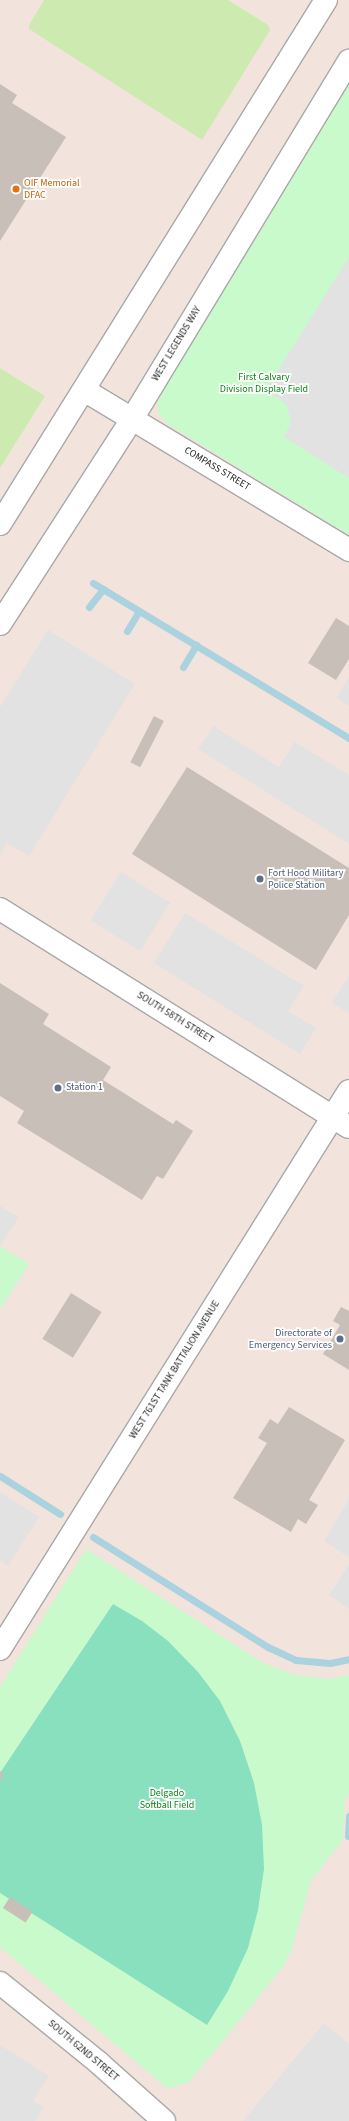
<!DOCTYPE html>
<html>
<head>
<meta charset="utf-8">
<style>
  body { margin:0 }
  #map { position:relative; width:349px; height:2121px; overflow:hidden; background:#f2efe9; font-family:"Source Sans 3",sans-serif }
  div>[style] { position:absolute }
  .military>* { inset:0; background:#f3e3dd; transform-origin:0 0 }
  .grass>* { inset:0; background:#cdebb0 }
  .park>* { inset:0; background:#c8facc }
  .pitch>* { inset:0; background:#88e0be }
  .parking>* { inset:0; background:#e2e2e2; transform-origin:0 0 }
  .stream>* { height:7px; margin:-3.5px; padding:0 3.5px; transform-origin:3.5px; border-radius:3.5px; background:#aad3df }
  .building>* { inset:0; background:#c7bfb8; transform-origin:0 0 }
  .roads { filter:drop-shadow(1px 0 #a9a9a9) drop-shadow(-1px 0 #a9a9a9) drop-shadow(0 1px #a9a9a9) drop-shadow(0 -1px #a9a9a9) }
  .minor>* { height:22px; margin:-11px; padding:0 11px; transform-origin:11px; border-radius:11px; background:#fff }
  .dots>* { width:11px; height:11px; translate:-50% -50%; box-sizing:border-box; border:2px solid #fff; border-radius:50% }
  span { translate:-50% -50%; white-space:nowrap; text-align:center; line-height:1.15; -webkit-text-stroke:3.5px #fff; paint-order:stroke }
  .food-label { font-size:10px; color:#c56008 }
  .left { translate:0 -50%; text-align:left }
  .street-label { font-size:10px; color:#222 }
  .park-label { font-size:10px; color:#0c8416 }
  .service-label { font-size:10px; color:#4e5e75 }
  .right { translate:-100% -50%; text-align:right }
</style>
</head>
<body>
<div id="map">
  <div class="military">
    <div style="left:0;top:0;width:349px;height:2121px"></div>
  </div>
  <div class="grass">
    <div style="clip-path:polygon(44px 0,228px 0,268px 25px,270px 30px,202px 140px,29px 29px,29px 25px)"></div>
    <div style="clip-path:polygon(0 368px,45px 396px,0 468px)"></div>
  </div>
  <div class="park">
    <div style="clip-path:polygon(349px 82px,349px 535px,169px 425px,158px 414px,157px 397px)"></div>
    <div style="clip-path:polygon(0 1246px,29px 1264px,0 1309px)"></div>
    <div style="clip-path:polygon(86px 1549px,263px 1663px,293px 1674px,328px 1679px,349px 1675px,349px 1793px,345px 1799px,343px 1839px,311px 1881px,291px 1952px,282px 1968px,189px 2082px,178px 2086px,167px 2088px,0 1947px,0 1687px)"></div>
  </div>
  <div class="pitch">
    <div style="clip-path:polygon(113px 1604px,142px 1621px,168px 1641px,198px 1672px,220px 1701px,240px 1741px,254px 1783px,262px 1825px,264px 1869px,258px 1910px,248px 1948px,228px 1991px,207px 2025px,0 1893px,0 1773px)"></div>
  </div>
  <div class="parking">
    <div style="clip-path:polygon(349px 257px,349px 478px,284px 437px,291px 422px,287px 405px,266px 390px)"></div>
    <div style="clip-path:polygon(48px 630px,135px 684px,29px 856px,7px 843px,0 855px,0 707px)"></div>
    <div style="clip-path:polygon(349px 677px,349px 706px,336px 698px)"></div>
    <div style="clip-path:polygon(213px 726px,279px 767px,295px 742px,349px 775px,349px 844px,198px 749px)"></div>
    <div style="left:121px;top:872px;width:58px;height:57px;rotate:32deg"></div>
    <div style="clip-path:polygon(185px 913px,304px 986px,288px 1011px,316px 1028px,300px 1054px,154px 963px)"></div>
    <div style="clip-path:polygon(349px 976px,349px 1013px,332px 1003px)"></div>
    <div style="clip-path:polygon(0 1206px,19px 1217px,0 1246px)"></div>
    <div style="clip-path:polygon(0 1492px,39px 1517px,8px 1566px,0 1560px)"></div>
    <div style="clip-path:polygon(349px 1499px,349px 1557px,324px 1541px)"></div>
    <div style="clip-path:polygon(349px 1564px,349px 1609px,329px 1595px)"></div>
    <div style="clip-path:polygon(324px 2023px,349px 2044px,349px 2121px,243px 2121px)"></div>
    <div style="clip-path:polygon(0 2045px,49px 2076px,33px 2101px,44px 2107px,35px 2121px,0 2121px)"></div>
  </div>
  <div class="stream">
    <div style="left:93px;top:583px;width:299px;rotate:31.2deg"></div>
    <div style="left:89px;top:607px;width:23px;rotate:-52deg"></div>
    <div style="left:127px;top:631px;width:23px;rotate:-59deg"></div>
    <div style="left:183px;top:667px;width:26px;rotate:-59deg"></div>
    <div style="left:0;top:1476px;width:71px;rotate:32.3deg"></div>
    <div style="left:93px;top:1537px;width:207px;rotate:32.2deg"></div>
    <div style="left:268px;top:1647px;width:31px;rotate:25deg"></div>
    <div style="left:296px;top:1660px;width:34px;rotate:5deg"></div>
    <div style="left:330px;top:1663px;width:19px;rotate:-12deg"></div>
    <div style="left:348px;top:1836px;width:20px;rotate:-87deg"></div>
  </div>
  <div class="building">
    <div style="clip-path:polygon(0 84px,17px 95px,12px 103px,66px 137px,0 241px)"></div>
    <div style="clip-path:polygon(336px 618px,349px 626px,349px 659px,336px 680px,308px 663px)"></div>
    <div style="left:154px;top:716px;width:11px;height:52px;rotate:27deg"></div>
    <div style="clip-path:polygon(187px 767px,349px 868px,349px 915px,316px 970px,132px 854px)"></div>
    <div style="clip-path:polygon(0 983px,49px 1014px,43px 1024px,111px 1067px,103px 1080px,173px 1124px,176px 1120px,193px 1131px,163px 1179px,157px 1176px,142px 1200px,17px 1123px,24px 1111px,0 1096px)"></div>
    <div style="left:71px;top:1293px;width:36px;height:54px;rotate:32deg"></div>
    <div style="clip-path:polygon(341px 1307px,349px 1311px,349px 1370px,323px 1354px,340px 1325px,333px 1321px)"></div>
    <div style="clip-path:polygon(289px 1407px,345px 1440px,309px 1500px,318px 1505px,306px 1524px,298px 1519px,291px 1532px,233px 1498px,267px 1443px,258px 1438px,270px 1419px,278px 1424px)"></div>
    <div style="clip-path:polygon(0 1771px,4px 1774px,0 1781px)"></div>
    <div style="left:10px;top:1897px;width:27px;height:13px;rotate:33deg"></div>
  </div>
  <div class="roads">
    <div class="minor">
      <div style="left:84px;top:390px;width:310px;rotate:31.1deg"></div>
      <div style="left:0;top:524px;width:617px;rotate:-58.11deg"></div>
      <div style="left:0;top:624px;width:244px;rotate:-57.2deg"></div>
      <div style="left:132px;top:419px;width:419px;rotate:-58.8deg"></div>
      <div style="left:0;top:909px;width:411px;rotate:32deg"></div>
      <div style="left:0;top:1649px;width:658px;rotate:-57.98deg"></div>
      <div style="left:0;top:1983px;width:127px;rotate:38.9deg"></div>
      <div style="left:99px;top:2063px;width:87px;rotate:41.7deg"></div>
    </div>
  </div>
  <div class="dots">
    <div style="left:16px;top:189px;background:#e8710a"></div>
    <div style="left:260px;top:879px;background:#5c6f8a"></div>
    <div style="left:58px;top:1088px;background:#5c6f8a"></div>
    <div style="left:340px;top:1339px;background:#5c6f8a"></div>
  </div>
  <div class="food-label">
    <span class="left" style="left:24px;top:189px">OIF Memorial<br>DFAC</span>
  </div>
  <div class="street-label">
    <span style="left:177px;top:344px;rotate:-59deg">WEST LEGENDS WAY</span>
    <span style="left:217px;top:469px;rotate:31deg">COMPASS STREET</span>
    <span style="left:175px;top:1018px;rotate:32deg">SOUTH 58TH STREET</span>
    <span style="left:175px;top:1370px;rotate:-58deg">WEST 761ST TANK BATTALION AVENUE</span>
    <span style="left:83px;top:2051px;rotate:40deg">SOUTH 62ND STREET</span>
  </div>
  <div class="park-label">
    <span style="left:264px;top:383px">First Calvary<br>Division Display Field</span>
    <span style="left:167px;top:1799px">Delgado<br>Softball Field</span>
  </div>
  <div class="service-label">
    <span class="left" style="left:268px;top:879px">Fort Hood Military<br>Police Station</span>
    <span class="left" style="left:66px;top:1088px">Station 1</span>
    <span class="right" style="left:332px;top:1339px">Directorate of<br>Emergency Services</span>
  </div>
</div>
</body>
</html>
